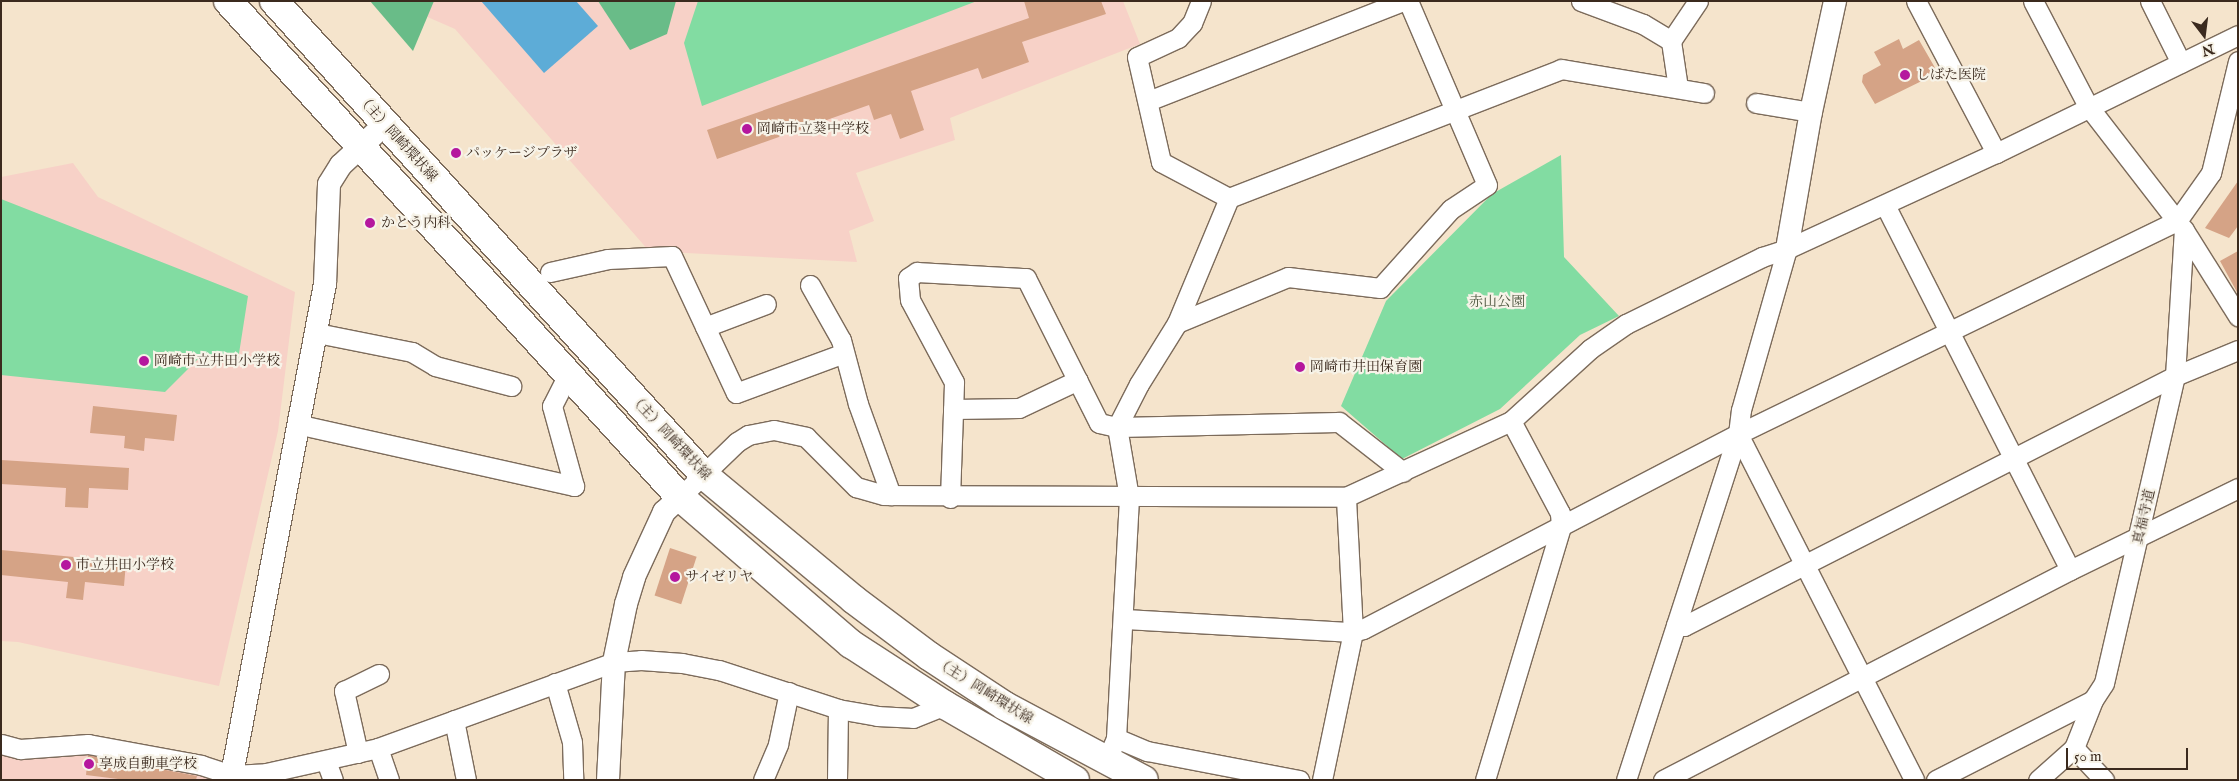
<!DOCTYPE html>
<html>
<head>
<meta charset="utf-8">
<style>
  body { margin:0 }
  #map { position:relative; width:2239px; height:781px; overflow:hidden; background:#f5e4cc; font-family:"IM FELL English","Noto Serif JP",serif }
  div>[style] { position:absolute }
  .built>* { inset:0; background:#f7d1c7 }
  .green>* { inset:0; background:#82dca2 }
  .forest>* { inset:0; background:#69bc88 }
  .water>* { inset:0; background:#5dacd7 }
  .building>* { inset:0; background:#d5a386; transform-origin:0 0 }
  .roads { filter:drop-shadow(1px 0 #7c6b5b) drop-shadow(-1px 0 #7c6b5b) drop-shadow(0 1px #7c6b5b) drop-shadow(0 -1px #7c6b5b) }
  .minor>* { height:19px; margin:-9.5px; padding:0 9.5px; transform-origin:9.5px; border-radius:9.5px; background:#fff }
  .tertiary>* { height:22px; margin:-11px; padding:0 11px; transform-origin:11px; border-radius:11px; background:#fff }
  .primary>* { height:28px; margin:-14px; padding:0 14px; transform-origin:14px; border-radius:14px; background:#fff }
  .dots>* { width:14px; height:14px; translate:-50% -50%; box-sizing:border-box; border:2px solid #f7f3e8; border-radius:50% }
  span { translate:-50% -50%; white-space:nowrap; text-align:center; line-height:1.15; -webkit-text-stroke:4.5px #f7f3e8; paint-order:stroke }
  .poi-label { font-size:14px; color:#3b2a1e }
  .left { translate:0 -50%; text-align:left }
  .street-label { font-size:14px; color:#3b2a1e }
  .park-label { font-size:14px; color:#4d563f }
  .frame { position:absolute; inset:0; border:2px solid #3b2a1e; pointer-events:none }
  .north { position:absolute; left:2179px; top:10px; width:50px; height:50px; -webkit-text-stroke:4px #f7f3e8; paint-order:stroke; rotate:165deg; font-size:14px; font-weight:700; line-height:20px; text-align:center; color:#3b2a1e }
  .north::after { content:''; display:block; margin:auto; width:18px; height:22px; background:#3b2a1e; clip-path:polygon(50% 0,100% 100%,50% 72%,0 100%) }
  .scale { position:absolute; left:2066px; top:748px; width:122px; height:22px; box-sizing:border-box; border:2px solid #3b2a1e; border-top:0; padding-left:6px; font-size:15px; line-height:18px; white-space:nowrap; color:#3b2a1e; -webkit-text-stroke:4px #f7f3e8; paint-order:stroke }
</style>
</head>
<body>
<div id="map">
  <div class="built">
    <div style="clip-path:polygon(391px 1px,1123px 1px,1140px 44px,950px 118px,955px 140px,856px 173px,874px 221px,849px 231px,857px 262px,649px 251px,455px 29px)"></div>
    <div style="clip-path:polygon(73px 163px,98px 197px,295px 292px,278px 431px,219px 686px,18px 642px,1px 641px,1px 177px)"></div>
    <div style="clip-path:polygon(86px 749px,225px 772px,224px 780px,1px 780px,1px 750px)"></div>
  </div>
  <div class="green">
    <div style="clip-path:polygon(698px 1px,977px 1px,702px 106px,684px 43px)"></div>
    <div style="clip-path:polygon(1561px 155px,1564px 257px,1619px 316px,1580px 335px,1500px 409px,1402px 459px,1341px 406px,1386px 301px,1492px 194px)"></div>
    <div style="clip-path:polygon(1px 199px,248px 296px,238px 360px,199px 358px,165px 392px,1px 375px)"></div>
  </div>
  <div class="forest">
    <div style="clip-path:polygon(370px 1px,434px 1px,413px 51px)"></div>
    <div style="clip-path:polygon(598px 1px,676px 1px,667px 34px,630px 50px)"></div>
  </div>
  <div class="water">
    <div style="clip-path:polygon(481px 1px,576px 1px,598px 26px,544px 73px)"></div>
  </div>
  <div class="building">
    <div style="clip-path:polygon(1024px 1px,1101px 1px,1106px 14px,1022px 42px,1029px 62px,982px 79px,978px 68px,911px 91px,924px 130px,900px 139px,891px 114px,874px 120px,869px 105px,717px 159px,707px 130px,1029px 18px)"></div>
    <div style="clip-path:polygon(1899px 39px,1903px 49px,1919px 40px,1938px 73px,1875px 104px,1862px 82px,1863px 75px,1881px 65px,1874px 52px)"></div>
    <div style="clip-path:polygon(2238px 181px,2238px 226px,2229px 238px,2205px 228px)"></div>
    <div style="clip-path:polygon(2238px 251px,2238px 294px,2220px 261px)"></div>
    <div style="clip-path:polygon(93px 406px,177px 415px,174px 441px,145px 438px,144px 451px,124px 448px,125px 436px,90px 433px)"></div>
    <div style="clip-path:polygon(1px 460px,129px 468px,128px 490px,89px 488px,88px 508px,65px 507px,66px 488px,1px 484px)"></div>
    <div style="left:670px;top:548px;width:28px;height:50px;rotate:18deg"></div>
    <div style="clip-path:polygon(1px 550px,126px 562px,124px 586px,85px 582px,83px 600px,66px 598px,68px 582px,1px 575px)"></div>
    <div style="clip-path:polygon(88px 755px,197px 776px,196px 780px,126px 780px,86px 775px)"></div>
  </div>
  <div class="roads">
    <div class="minor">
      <div style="left:1201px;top:1px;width:24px;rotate:112deg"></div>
      <div style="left:1192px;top:23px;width:21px;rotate:133deg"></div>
      <div style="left:1178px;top:38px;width:45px;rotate:155.1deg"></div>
      <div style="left:1137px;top:57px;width:108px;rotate:77.1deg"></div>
      <div style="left:1161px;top:162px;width:77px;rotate:27.9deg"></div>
      <div style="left:1581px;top:1px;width:66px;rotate:20.4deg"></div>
      <div style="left:1643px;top:24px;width:33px;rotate:31deg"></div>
      <div style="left:1916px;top:1px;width:172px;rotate:62.2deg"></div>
      <div style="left:2033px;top:1px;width:119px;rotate:62.4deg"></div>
      <div style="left:2088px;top:106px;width:157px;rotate:52.3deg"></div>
      <div style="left:2184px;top:230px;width:102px;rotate:57.9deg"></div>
      <div style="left:2150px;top:1px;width:69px;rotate:63.4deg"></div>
      <div style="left:1678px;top:88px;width:48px;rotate:-98.5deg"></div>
      <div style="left:1671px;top:41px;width:48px;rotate:-56deg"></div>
      <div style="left:1148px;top:101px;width:274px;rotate:-21.4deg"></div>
      <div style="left:1756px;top:103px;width:56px;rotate:9.3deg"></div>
      <div style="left:1885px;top:205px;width:409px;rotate:63.1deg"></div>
      <div style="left:550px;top:272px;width:59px;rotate:-12.6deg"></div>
      <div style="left:608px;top:259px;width:64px;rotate:-2.7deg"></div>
      <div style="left:672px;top:256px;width:151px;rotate:65deg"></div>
      <div style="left:736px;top:393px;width:115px;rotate:-20.3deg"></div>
      <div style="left:810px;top:285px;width:63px;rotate:60.6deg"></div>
      <div style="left:841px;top:340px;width:66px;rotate:75.1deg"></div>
      <div style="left:858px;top:404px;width:97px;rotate:70.1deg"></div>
      <div style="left:1177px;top:323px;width:120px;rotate:-22.5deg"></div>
      <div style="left:1288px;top:277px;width:93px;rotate:6.8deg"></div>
      <div style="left:1380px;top:288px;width:106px;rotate:-48.1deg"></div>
      <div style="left:1451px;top:209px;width:43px;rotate:-33.7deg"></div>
      <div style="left:1487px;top:185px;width:200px;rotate:-113.2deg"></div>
      <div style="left:705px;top:327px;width:65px;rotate:-20.7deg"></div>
      <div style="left:317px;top:333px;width:97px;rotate:11.3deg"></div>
      <div style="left:412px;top:352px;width:27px;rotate:31deg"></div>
      <div style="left:435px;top:366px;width:79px;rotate:14.7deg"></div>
      <div style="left:953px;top:409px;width:66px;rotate:-0.9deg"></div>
      <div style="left:1019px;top:408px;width:65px;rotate:-25.4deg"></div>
      <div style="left:301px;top:425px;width:280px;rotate:12.6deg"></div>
      <div style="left:574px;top:486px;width:83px;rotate:-105.4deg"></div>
      <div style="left:552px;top:406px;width:36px;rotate:-63deg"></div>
      <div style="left:1738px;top:434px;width:388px;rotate:63deg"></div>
      <div style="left:680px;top:497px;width:79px;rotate:-44deg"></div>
      <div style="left:737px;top:442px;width:13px;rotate:-32deg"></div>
      <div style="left:748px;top:435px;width:26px;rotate:-11deg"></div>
      <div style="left:774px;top:430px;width:33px;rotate:12deg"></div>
      <div style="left:806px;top:437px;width:71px;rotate:45deg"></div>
      <div style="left:856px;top:487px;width:29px;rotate:16deg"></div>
      <div style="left:884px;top:495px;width:462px;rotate:0.2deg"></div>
      <div style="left:1346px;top:497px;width:182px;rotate:-24.7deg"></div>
      <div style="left:1511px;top:421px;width:107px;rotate:-42.3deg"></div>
      <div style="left:1590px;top:349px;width:44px;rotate:-34.8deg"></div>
      <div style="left:1626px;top:324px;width:152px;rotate:-26.2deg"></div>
      <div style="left:1762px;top:257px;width:26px;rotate:-18deg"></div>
      <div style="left:1787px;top:249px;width:230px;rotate:-24.7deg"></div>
      <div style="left:1996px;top:153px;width:269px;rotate:-26deg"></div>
      <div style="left:950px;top:498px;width:116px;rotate:-88deg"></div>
      <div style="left:954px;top:382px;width:93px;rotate:-118.2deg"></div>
      <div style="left:910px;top:300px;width:22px;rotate:-95deg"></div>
      <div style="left:908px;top:278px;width:11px;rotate:-34deg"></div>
      <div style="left:917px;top:272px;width:109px;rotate:3.2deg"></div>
      <div style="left:1026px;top:278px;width:162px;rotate:63.3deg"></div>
      <div style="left:1099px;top:423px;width:18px;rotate:13deg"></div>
      <div style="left:1117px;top:427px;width:222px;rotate:-1.3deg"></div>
      <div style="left:1339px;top:422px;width:81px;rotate:38deg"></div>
      <div style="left:1125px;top:619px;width:228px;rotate:3.3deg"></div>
      <div style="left:1353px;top:632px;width:10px;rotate:-17deg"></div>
      <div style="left:1363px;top:629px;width:423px;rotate:-27.5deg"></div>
      <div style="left:1738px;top:434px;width:488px;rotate:-25.9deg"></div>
      <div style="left:2177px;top:221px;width:59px;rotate:-54.7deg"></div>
      <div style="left:2211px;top:173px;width:115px;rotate:-76.4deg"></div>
      <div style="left:1676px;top:625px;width:8px;rotate:7deg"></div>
      <div style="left:1684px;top:626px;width:551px;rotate:-26.98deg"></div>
      <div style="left:2175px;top:376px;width:68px;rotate:-22.4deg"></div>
      <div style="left:555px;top:683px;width:61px;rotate:73.9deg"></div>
      <div style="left:572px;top:742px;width:38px;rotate:88deg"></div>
      <div style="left:454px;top:720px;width:61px;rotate:78.7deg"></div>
      <div style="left:1116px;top:738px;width:34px;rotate:23deg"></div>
      <div style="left:1147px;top:751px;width:155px;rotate:10.8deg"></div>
      <div style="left:1px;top:744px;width:20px;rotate:15deg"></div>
      <div style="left:20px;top:749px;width:68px;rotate:-4.2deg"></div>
      <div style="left:88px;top:744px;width:115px;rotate:10.5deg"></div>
      <div style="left:201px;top:765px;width:33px;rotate:18deg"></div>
      <div style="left:232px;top:775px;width:34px;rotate:-3deg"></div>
      <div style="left:266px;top:773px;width:115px;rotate:-12.6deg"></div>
      <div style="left:378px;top:748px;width:251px;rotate:-20deg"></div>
      <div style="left:614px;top:662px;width:27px;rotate:-4deg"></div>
      <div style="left:641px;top:660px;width:41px;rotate:4.2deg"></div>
      <div style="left:682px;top:663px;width:38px;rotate:11deg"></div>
      <div style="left:719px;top:670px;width:125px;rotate:18.1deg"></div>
      <div style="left:838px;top:709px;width:40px;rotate:10deg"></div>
      <div style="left:877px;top:716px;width:36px;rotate:3deg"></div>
      <div style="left:913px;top:718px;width:35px;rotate:-22deg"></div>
      <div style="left:378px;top:748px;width:34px;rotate:71deg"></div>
      <div style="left:2074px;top:748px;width:44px;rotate:46.8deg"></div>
      <div style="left:358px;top:753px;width:64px;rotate:-102.7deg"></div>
      <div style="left:344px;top:691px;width:39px;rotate:-26deg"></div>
      <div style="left:326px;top:761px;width:20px;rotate:70deg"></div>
      <div style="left:1106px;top:762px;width:26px;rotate:-67deg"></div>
      <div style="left:1116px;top:738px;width:241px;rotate:-86.9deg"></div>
      <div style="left:1129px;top:497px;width:71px;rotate:-99.7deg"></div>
      <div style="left:1117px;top:427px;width:48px;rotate:-62.9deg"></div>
      <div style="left:1139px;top:384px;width:72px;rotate:-58.1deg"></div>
      <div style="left:1177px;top:323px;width:135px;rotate:-67.4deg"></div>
      <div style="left:1229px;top:198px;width:356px;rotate:-21.2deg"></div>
      <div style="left:1561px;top:69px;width:145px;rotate:9.5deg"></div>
      <div style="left:763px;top:780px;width:39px;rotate:-67deg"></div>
      <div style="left:778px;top:744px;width:53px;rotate:-78.1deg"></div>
      <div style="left:837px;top:780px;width:71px;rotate:-89.2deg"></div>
      <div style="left:1322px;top:780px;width:151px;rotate:-78.2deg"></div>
      <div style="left:1353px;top:632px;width:135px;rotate:-93deg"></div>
      <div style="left:1485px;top:780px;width:264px;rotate:-73.3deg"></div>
      <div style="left:1561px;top:527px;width:14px;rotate:-94deg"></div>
      <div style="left:1560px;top:513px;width:104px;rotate:-118deg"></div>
      <div style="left:1626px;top:780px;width:364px;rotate:-72.1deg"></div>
      <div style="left:1738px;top:434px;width:24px;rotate:-83deg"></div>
      <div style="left:1741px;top:410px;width:167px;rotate:-74.1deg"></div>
      <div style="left:1663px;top:780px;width:458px;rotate:-27.3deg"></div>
      <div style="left:2070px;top:570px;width:187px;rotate:-26deg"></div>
      <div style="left:1936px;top:780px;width:176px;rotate:-27deg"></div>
      <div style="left:2038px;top:780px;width:48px;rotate:-41.6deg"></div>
      <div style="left:2074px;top:748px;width:52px;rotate:-68.4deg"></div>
      <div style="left:2093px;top:700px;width:20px;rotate:-57deg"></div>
      <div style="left:2104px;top:683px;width:315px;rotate:-77deg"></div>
      <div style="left:2175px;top:376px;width:146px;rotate:-86.5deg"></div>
    </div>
    <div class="tertiary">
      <div style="left:1787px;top:249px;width:139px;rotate:-80.1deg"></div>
      <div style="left:1811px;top:112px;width:114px;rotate:-77.8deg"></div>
      <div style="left:231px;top:780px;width:505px;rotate:-79.27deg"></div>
      <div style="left:325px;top:284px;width:100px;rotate:-87.7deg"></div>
      <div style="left:329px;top:184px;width:22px;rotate:-58deg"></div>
      <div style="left:341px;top:165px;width:59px;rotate:-42.9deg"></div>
      <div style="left:608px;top:780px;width:118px;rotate:-87.1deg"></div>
      <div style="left:614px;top:662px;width:59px;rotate:-78.3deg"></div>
      <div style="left:626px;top:604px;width:28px;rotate:-73deg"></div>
      <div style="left:634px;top:577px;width:72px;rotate:-65.2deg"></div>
      <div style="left:664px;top:512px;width:22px;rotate:-43deg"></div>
    </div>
    <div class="primary">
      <div style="left:228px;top:1px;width:671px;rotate:47.66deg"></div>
      <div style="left:680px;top:497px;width:225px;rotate:40.7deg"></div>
      <div style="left:851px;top:644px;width:112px;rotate:33deg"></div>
      <div style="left:945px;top:705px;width:150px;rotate:30deg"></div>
      <div style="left:274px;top:1px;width:641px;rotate:47.78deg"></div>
      <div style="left:705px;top:476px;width:192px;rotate:39.7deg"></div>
      <div style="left:853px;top:599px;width:95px;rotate:36.9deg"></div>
      <div style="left:929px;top:656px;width:91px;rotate:33.3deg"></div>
      <div style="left:1005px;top:706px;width:157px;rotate:28deg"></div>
    </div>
  </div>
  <div class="dots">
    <div style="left:1905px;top:75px;background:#b5179e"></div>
    <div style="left:747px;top:129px;background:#b5179e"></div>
    <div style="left:456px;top:153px;background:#b5179e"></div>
    <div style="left:370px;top:223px;background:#b5179e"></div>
    <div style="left:144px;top:361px;background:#b5179e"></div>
    <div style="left:1300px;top:367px;background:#b5179e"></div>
    <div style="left:66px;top:565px;background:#b5179e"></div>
    <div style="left:675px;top:577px;background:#b5179e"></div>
    <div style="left:89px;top:764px;background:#b5179e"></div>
  </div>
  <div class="poi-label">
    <span class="left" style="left:1916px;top:75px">しばた医院</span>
    <span class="left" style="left:757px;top:129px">岡崎市立葵中学校</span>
    <span class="left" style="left:466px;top:153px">パッケージプラザ</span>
    <span class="left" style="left:381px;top:223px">かとう内科</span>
    <span class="left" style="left:154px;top:361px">岡崎市立井田小学校</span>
    <span class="left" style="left:1310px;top:367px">岡崎市井田保育園</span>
    <span class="left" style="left:76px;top:565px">市立井田小学校</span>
    <span class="left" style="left:685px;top:577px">サイゼリヤ</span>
    <span class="left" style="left:99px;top:764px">享成自動車学校</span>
  </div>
  <div class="street-label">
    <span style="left:397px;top:138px;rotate:48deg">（主）岡崎環状線</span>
    <span style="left:670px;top:437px;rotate:47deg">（主）岡崎環状線</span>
    <span style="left:2144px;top:517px;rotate:-77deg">真福寺道</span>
    <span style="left:984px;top:691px;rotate:32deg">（主）岡崎環状線</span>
  </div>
  <div class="park-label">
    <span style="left:1497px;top:302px">赤山公園</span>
  </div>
  <div class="frame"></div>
  <div class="north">N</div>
  <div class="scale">50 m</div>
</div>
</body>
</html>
